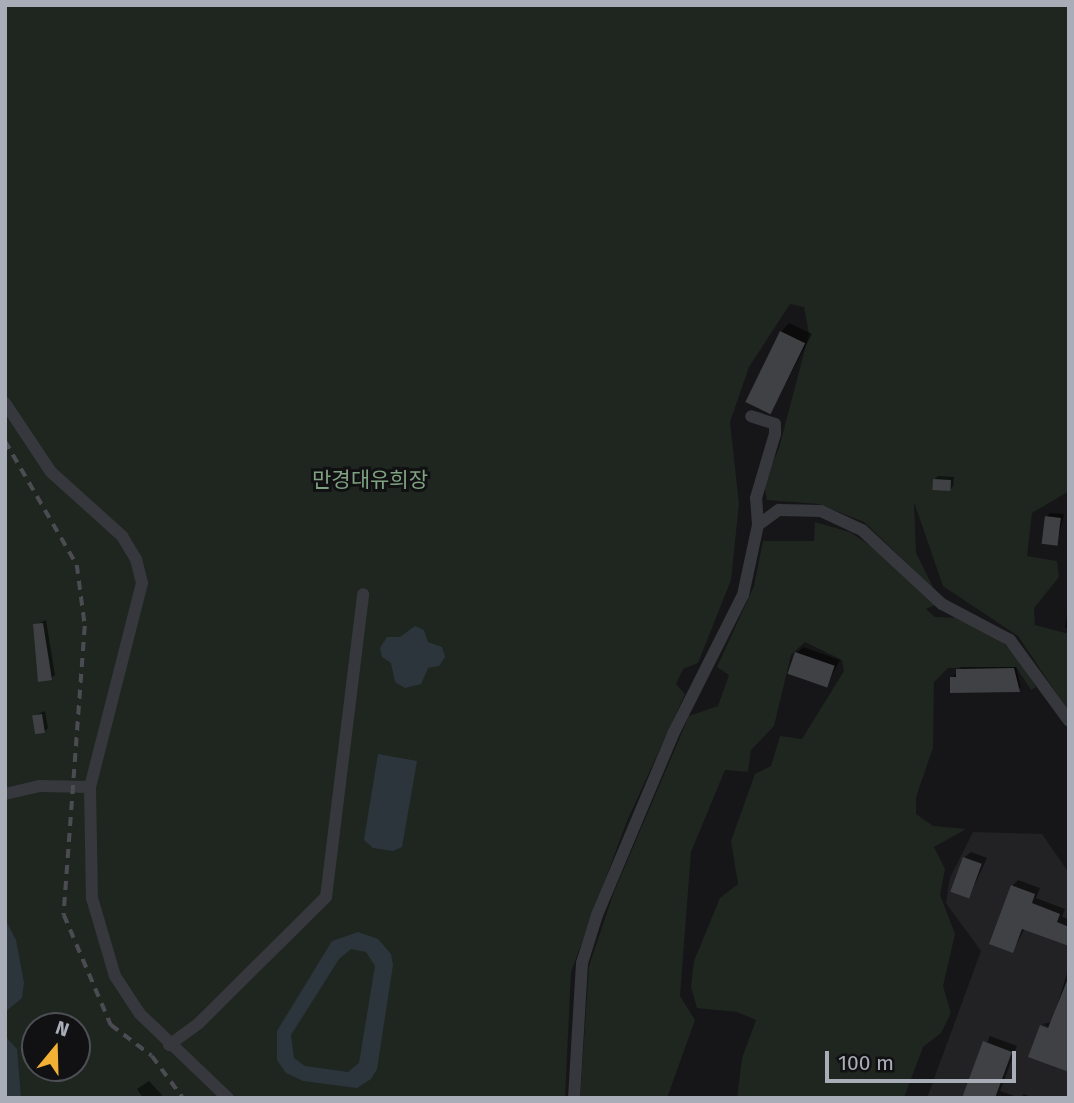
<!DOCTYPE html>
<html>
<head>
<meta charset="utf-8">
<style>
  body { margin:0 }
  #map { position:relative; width:1074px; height:1103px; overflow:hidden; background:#161618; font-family:"Fira Sans","Noto Sans KR",sans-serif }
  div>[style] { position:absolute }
  .built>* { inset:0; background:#222225 }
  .green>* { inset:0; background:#1e261f }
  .water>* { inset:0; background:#2c353c }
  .shadow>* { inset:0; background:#0007 }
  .building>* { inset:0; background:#404145; transform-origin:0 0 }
  .minor>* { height:12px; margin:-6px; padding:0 6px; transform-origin:6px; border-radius:6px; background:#37383d }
  .rail>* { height:3.5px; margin-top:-1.75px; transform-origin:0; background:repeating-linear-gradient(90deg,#4a4c52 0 9px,transparent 0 16px) }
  span { translate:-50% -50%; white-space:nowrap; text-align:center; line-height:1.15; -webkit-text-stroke:6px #111113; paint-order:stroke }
  .park-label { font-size:21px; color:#7fa381 }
  .frame { position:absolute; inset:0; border:7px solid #a8adb8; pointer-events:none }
  .north { position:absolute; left:21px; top:1012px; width:70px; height:70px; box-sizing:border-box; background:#111113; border:2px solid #4d4f55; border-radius:50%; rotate:19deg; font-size:19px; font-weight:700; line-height:28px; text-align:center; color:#a8adb8 }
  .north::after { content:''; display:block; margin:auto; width:24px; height:32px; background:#f2b134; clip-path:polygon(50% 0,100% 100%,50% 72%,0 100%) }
  .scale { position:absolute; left:825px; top:1051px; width:191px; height:32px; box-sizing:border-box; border:4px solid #a8adb8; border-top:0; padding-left:9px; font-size:21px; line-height:24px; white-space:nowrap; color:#a8adb8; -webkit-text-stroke:5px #111113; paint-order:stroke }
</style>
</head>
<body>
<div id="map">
  <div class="built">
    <div style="clip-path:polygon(973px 832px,1042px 834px,1069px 873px,1069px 1098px,927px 1098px,981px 951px,946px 903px,950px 878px)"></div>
  </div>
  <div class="green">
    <div style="clip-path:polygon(evenodd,5px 5px,1069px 5px,1069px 491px,1032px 513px,1027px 556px,1057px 561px,1059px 577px,1034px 608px,1035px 625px,1069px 634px,1069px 712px,1018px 636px,943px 586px,914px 502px,916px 553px,934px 589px,864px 522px,819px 504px,767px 500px,764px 483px,779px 448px,809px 334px,804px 307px,790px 304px,749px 367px,730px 422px,739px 504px,731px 580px,698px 663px,683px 669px,676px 684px,685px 694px,627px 821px,571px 972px,565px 1098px,5px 1098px,5px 5px,35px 1026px,77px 1026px,77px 1068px,35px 1068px,35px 1026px)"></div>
    <div style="clip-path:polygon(815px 522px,850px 532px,877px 550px,935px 605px,926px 609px,935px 617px,964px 618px,996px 636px,1015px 654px,1036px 687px,1031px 690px,1016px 667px,948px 668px,934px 682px,933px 748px,916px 797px,916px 814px,933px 826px,966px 829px,934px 847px,945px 869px,940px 895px,955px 934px,943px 986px,951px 1013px,941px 1033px,923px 1047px,904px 1098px,737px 1098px,742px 1058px,756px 1020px,737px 1012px,697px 1008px,691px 987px,694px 961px,720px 898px,738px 884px,731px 841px,755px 774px,771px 766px,780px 736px,802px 739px,844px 671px,842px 660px,805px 642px,791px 655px,774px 726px,751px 750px,748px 772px,725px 770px,691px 852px,680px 996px,695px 1020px,667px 1098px,580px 1098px,589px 966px,614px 892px,689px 716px,718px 706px,729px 675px,717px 667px,754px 586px,763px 541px,814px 541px)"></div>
  </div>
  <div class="water">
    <div style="clip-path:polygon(415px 626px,424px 630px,428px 642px,442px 647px,445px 657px,439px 666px,428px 668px,421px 684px,405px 688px,395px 682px,391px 663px,382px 657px,380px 648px,387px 637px,400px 637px)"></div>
    <div style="clip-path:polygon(378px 754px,417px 761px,402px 847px,393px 851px,373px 848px,364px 840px)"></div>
    <div style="clip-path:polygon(5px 919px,16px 940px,24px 983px,22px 998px,5px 1012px)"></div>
    <div style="clip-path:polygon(evenodd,358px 932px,378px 939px,391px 954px,393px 965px,377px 1069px,371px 1079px,357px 1088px,303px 1081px,286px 1073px,277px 1060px,277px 1031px,332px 941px,358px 932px,351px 949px,366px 952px,375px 966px,359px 1063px,348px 1072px,305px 1066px,294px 1058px,291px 1035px,339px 959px,351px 949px)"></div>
    <div style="clip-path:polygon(5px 1036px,17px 1049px,21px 1098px,5px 1098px)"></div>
  </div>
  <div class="shadow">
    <div style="clip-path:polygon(789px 323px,812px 334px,771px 411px,781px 332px)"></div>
    <div style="clip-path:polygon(938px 476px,954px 477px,953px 486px,950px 490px,934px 480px)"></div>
    <div style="clip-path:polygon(1050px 513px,1064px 514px,1057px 544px,1047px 516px)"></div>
    <div style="clip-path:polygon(1069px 598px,1069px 629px,1065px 628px)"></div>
    <div style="clip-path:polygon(46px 620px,55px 675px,51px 678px,35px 625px)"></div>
    <div style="clip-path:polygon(803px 647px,840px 660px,827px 685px,797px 653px)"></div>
    <div style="clip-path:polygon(961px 667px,1016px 667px,1021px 688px,952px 678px)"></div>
    <div style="clip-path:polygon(45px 711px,48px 728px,44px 732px,34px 716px)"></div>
    <div style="clip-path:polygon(971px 852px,987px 858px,969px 897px,964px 858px)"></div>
    <div style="clip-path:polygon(1018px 880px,1040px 888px,1036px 898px,1065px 909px,1062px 917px,1069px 919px,1069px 945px,1025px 928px,1013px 951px,1012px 886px)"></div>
    <div style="clip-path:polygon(1069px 967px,1069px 1070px,1030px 1056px,1042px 1025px,1056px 1032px,1043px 1024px,1052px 1022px)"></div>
    <div style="clip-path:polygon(990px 1036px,1017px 1046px,1000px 1091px,1020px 1098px,964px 1098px)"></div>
    <div style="clip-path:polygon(149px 1081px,162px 1095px,160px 1098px,143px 1098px,137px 1089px)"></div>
    <div style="clip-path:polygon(1024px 1094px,1034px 1098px,1020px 1098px)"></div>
  </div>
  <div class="building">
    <div style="left:780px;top:331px;width:28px;height:79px;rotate:26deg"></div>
    <div style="left:933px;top:479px;width:18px;height:11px;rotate:3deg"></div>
    <div style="left:1045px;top:516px;width:16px;height:28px;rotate:7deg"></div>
    <div style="clip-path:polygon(43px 623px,52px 680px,38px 682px,33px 624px)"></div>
    <div style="left:795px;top:652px;width:42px;height:23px;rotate:19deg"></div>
    <div style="clip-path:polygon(1014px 668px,1020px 692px,950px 693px,950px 677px,956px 677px,956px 669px)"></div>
    <div style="left:42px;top:714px;width:19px;height:10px;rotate:81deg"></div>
    <div style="left:963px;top:857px;width:20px;height:37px;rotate:20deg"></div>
    <div style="clip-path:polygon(1011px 885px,1035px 894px,1032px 903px,1060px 914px,1057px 922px,1069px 927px,1069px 946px,1022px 929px,1013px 953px,989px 944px)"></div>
    <div style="clip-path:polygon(1069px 976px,1069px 1072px,1028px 1057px,1040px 1025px,1048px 1028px)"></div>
    <div style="clip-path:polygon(983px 1041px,1012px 1052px,995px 1098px,962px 1098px)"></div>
  </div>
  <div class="minor">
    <div style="left:5px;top:403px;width:83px;rotate:56.3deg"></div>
    <div style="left:51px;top:472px;width:96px;rotate:42deg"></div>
    <div style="left:122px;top:536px;width:27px;rotate:59deg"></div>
    <div style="left:136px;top:559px;width:25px;rotate:76deg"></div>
    <div style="left:142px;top:583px;width:211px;rotate:104.3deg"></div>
    <div style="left:90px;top:787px;width:111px;rotate:89deg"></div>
    <div style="left:92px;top:898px;width:81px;rotate:73.6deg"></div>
    <div style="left:115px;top:976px;width:45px;rotate:56.7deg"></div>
    <div style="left:140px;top:1014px;width:122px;rotate:43.7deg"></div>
    <div style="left:758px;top:525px;width:26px;rotate:-36deg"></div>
    <div style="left:779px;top:510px;width:42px;rotate:1.4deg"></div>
    <div style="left:821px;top:511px;width:45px;rotate:24.9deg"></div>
    <div style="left:862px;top:530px;width:109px;rotate:42.8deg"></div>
    <div style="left:942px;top:604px;width:77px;rotate:27.9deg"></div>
    <div style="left:1010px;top:640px;width:100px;rotate:53.9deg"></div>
    <div style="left:5px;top:794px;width:35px;rotate:-13deg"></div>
    <div style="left:39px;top:786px;width:51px;rotate:1.1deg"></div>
    <div style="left:169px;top:1045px;width:37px;rotate:-36deg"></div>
    <div style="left:199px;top:1023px;width:179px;rotate:-44.8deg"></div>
    <div style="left:326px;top:897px;width:305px;rotate:-83deg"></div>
    <div style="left:574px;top:1098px;width:135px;rotate:-86.6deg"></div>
    <div style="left:582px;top:963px;width:50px;rotate:-72.6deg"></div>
    <div style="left:597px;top:915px;width:196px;rotate:-67.2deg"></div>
    <div style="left:673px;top:734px;width:156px;rotate:-63.3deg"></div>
    <div style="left:743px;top:595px;width:72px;rotate:-77.9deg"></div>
    <div style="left:758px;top:525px;width:27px;rotate:-94deg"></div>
    <div style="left:756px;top:498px;width:67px;rotate:-73.5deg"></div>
    <div style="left:775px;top:434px;width:10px;rotate:-90deg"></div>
    <div style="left:775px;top:424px;width:25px;rotate:-162deg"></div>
  </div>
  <div class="rail">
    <div style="left:5px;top:441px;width:143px;rotate:59.9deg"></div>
    <div style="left:77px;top:565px;width:62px;rotate:82.5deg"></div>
    <div style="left:85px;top:626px;width:290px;rotate:94.2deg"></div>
    <div style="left:64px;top:915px;width:120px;rotate:66.9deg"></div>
    <div style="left:111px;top:1025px;width:51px;rotate:37.1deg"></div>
    <div style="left:152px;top:1056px;width:52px;rotate:53.6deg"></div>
  </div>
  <div class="park-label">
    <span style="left:370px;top:480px">만경대유희장</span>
  </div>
  <div class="frame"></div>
  <div class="north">N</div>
  <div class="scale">100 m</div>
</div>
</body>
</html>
